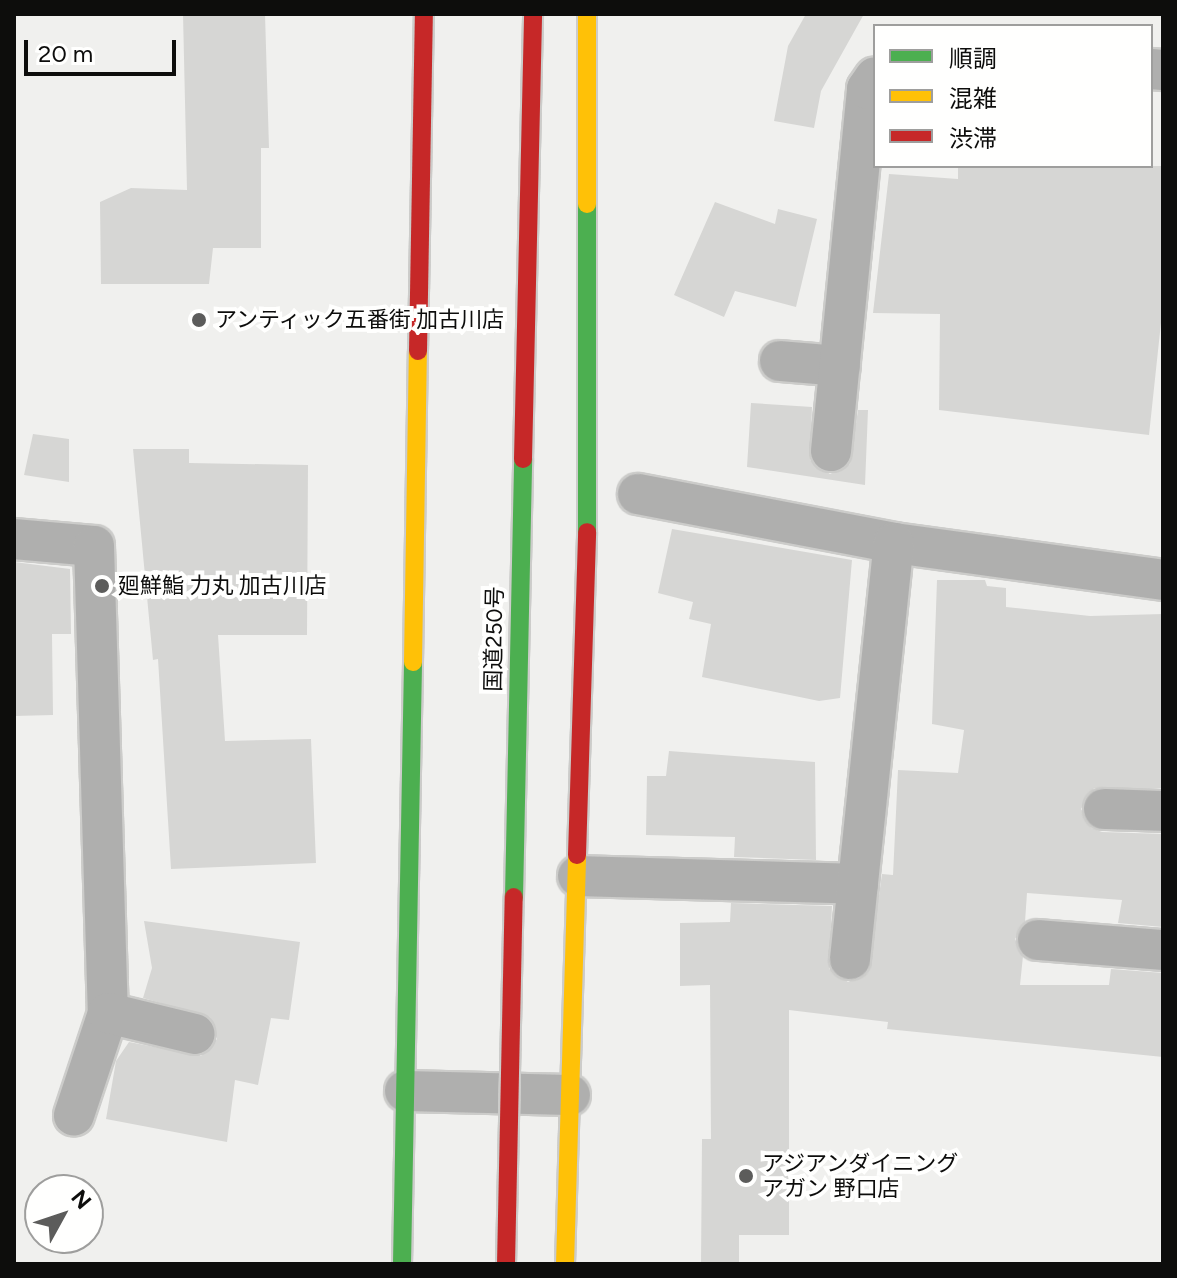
<!DOCTYPE html>
<html>
<head>
<meta charset="utf-8">
<style>
  body { margin:0 }
  #map { position:relative; width:1177px; height:1278px; overflow:hidden; background:#f0f0ee; font-family:Figtree,"Noto Sans JP",sans-serif }
  div>[style] { position:absolute }
  .building>* { inset:0; background:#d6d6d4 }
  .roads { filter:drop-shadow(2px 0 #ccccca) drop-shadow(-2px 0 #ccccca) drop-shadow(0 2px #ccccca) drop-shadow(0 -2px #ccccca) }
  .street>* { height:40px; margin:-20px; padding:0 20px; transform-origin:20px; border-radius:20px; background:#afafae }
  .fast>* { height:18px; margin:-9px; padding:0 9px; transform-origin:9px; border-radius:9px; background:#4caf50 }
  .slow>* { height:18px; margin:-9px; padding:0 9px; transform-origin:9px; border-radius:9px; background:#ffc107 }
  .jam>* { height:18px; margin:-9px; padding:0 9px; transform-origin:9px; border-radius:9px; background:#c62828 }
  .bridges { filter:drop-shadow(2px 0 #ccccca) drop-shadow(-2px 0 #ccccca) drop-shadow(0 2px #ccccca) drop-shadow(0 -2px #ccccca) }
  .fast-bridge>* { height:18px; margin:-9px; padding:0 9px; transform-origin:9px; border-radius:9px; background:#4caf50 }
  .jam-bridge>* { height:18px; margin:-9px; padding:0 9px; transform-origin:9px; border-radius:9px; background:#c62828 }
  .dots>* { width:22px; height:22px; translate:-50% -50%; box-sizing:border-box; border:4px solid #fffffe; border-radius:50% }
  span { translate:-50% -50%; white-space:nowrap; text-align:center; line-height:1.15; -webkit-text-stroke:8px #fffffe; paint-order:stroke }
  .poi-label { font-size:22px; color:#0d0d0c }
  .left { translate:0 -50%; text-align:left }
  .street-label { font-size:22px; color:#0d0d0c }
  .frame { position:absolute; inset:0; border:16px solid #0d0d0c; pointer-events:none }
  .legend { position:absolute; left:873px; top:24px; width:280px; height:144px; box-sizing:border-box; background:#fffffe; border:2px solid #9e9e9d; margin:0; padding:10px 14px; list-style:none; font-size:24px; color:#0d0d0c }
  .legend li { display:flex; align-items:center; gap:16px; height:40px }
  .legend b { width:40px; border:2px solid #9e9e9d }
  .north { position:absolute; left:24px; top:1174px; width:80px; height:80px; box-sizing:border-box; background:#fffffe; border:2px solid #9e9e9d; border-radius:50%; rotate:50deg; font-size:22px; font-weight:700; line-height:32px; text-align:center; color:#0d0d0c }
  .north::after { content:''; display:block; margin:auto; width:28px; height:36px; background:#5c5c5b; clip-path:polygon(50% 0,100% 100%,50% 72%,0 100%) }
  .scale { position:absolute; left:24px; top:40px; width:152px; height:36px; box-sizing:border-box; border:4px solid #0d0d0c; border-top:0; padding-left:10px; font-size:24px; line-height:28px; white-space:nowrap; color:#0d0d0c; -webkit-text-stroke:6px #fffffe; paint-order:stroke }
</style>
</head>
<body>
<div id="map">
  <div class="building">
    <div style="clip-path:polygon(183px 14px,265px 14px,269px 148px,261px 148px,261px 248px,213px 248px,209px 284px,101px 284px,100px 202px,131px 188px,187px 190px)"></div>
    <div style="clip-path:polygon(806px 14px,864px 14px,821px 91px,814px 128px,774px 121px,788px 46px)"></div>
    <div style="clip-path:polygon(958px 166px,1163px 166px,1163px 304px,1149px 435px,939px 410px,940px 314px,873px 313px,889px 174px,958px 179px)"></div>
    <div style="clip-path:polygon(715px 202px,775px 224px,778px 209px,817px 219px,796px 307px,735px 291px,724px 317px,674px 295px)"></div>
    <div style="clip-path:polygon(751px 403px,812px 407px,810px 460px,830px 474px,850px 464px,858px 410px,868px 410px,865px 485px,747px 467px)"></div>
    <div style="clip-path:polygon(33px 434px,69px 439px,69px 482px,24px 475px)"></div>
    <div style="clip-path:polygon(133px 449px,189px 449px,189px 463px,308px 465px,307px 635px,218px 635px,225px 741px,311px 739px,316px 863px,171px 869px,158px 659px,153px 660px)"></div>
    <div style="clip-path:polygon(672px 529px,852px 560px,840px 698px,819px 701px,702px 677px,711px 624px,689px 619px,693px 602px,658px 593px)"></div>
    <div style="clip-path:polygon(14px 562px,70px 569px,71px 634px,52px 634px,53px 715px,14px 716px)"></div>
    <div style="clip-path:polygon(937px 580px,985px 580px,987px 586px,1006px 588px,1006px 607px,1090px 616px,1163px 614px,1163px 788px,1094px 788px,1081px 809px,1091px 828px,1102px 832px,1163px 834px,1163px 927px,1118px 923px,1122px 900px,1027px 893px,1025px 922px,1015px 939px,1023px 956px,1020px 985px,1109px 985px,1111px 969px,1163px 973px,1163px 1057px,887px 1029px,888px 1022px,789px 1010px,789px 1235px,739px 1235px,739px 1264px,701px 1264px,702px 1139px,711px 1139px,710px 985px,680px 986px,680px 923px,730px 922px,731px 903px,832px 906px,829px 969px,848px 982px,868px 973px,882px 874px,893px 875px,898px 770px,958px 773px,964px 730px,932px 724px)"></div>
    <div style="clip-path:polygon(669px 751px,815px 762px,816px 860px,734px 857px,735px 837px,646px 835px,647px 776px,666px 776px)"></div>
    <div style="clip-path:polygon(144px 921px,300px 942px,289px 1020px,271px 1018px,258px 1085px,235px 1080px,227px 1142px,106px 1119px,116px 1061px,129px 1042px,201px 1056px,217px 1039px,210px 1017px,143px 998px,152px 968px)"></div>
  </div>
  <div class="roads">
    <div class="street">
      <div style="left:1151px;top:69px;width:12px;rotate:5deg"></div>
      <div style="left:780px;top:361px;width:60px;rotate:4.8deg"></div>
      <div style="left:831px;top:451px;width:364px;rotate:-84.3deg"></div>
      <div style="left:867px;top:89px;width:14px;rotate:-56deg"></div>
      <div style="left:638px;top:494px;width:261px;rotate:10.8deg"></div>
      <div style="left:894px;top:543px;width:272px;rotate:7.8deg"></div>
      <div style="left:14px;top:539px;width:80px;rotate:5deg"></div>
      <div style="left:94px;top:546px;width:467px;rotate:88.3deg"></div>
      <div style="left:108px;top:1013px;width:108px;rotate:108.4deg"></div>
      <div style="left:1104px;top:809px;width:59px;rotate:1.9deg"></div>
      <div style="left:578px;top:876px;width:280px;rotate:1.6deg"></div>
      <div style="left:1038px;top:940px;width:125px;rotate:4.6deg"></div>
      <div style="left:850px;top:959px;width:418px;rotate:-84deg"></div>
      <div style="left:108px;top:1013px;width:89px;rotate:13.6deg"></div>
      <div style="left:405px;top:1091px;width:165px;rotate:1.4deg"></div>
    </div>
    <div class="fast">
      <div style="left:587px;top:532px;width:328px;rotate:-90deg"></div>
      <div style="left:402px;top:1264px;width:602px;rotate:-88.95deg"></div>
    </div>
    <div class="slow">
      <div style="left:587px;top:14px;width:190px;rotate:90deg"></div>
      <div style="left:413px;top:662px;width:311px;rotate:-89.1deg"></div>
      <div style="left:565px;top:1264px;width:409px;rotate:-88.3deg"></div>
    </div>
    <div class="jam">
      <div style="left:418px;top:351px;width:337px;rotate:-89deg"></div>
      <div style="left:577px;top:855px;width:323px;rotate:-88.2deg"></div>
    </div>
  </div>
  <div class="bridges">
    <div class="fast-bridge">
      <div style="left:514px;top:897px;width:438px;rotate:-88.8deg"></div>
    </div>
    <div class="jam-bridge">
      <div style="left:523px;top:459px;width:445px;rotate:-88.7deg"></div>
      <div style="left:506px;top:1264px;width:367px;rotate:-88.8deg"></div>
    </div>
  </div>
  <div class="dots">
    <div style="left:199px;top:320px;background:#5c5c5b"></div>
    <div style="left:102px;top:586px;background:#5c5c5b"></div>
    <div style="left:746px;top:1176px;background:#5c5c5b"></div>
  </div>
  <div class="poi-label">
    <span class="left" style="left:215px;top:320px">アンティック五番街 加古川店</span>
    <span class="left" style="left:118px;top:586px">廻鮮鮨 力丸 加古川店</span>
    <span class="left" style="left:762px;top:1176px">アジアンダイニング<br>アガン 野口店</span>
  </div>
  <div class="street-label">
    <span style="left:494px;top:639px;rotate:-89deg">国道250号</span>
  </div>
  <div class="frame"></div>
  <ul class="legend">
  <li><b style="height:10px;background:#4caf50"></b>順調</li>
  <li><b style="height:10px;background:#ffc107"></b>混雑</li>
  <li><b style="height:10px;background:#c62828"></b>渋滞</li>
  </ul>
  <div class="north">N</div>
  <div class="scale">20 m</div>
</div>
</body>
</html>
